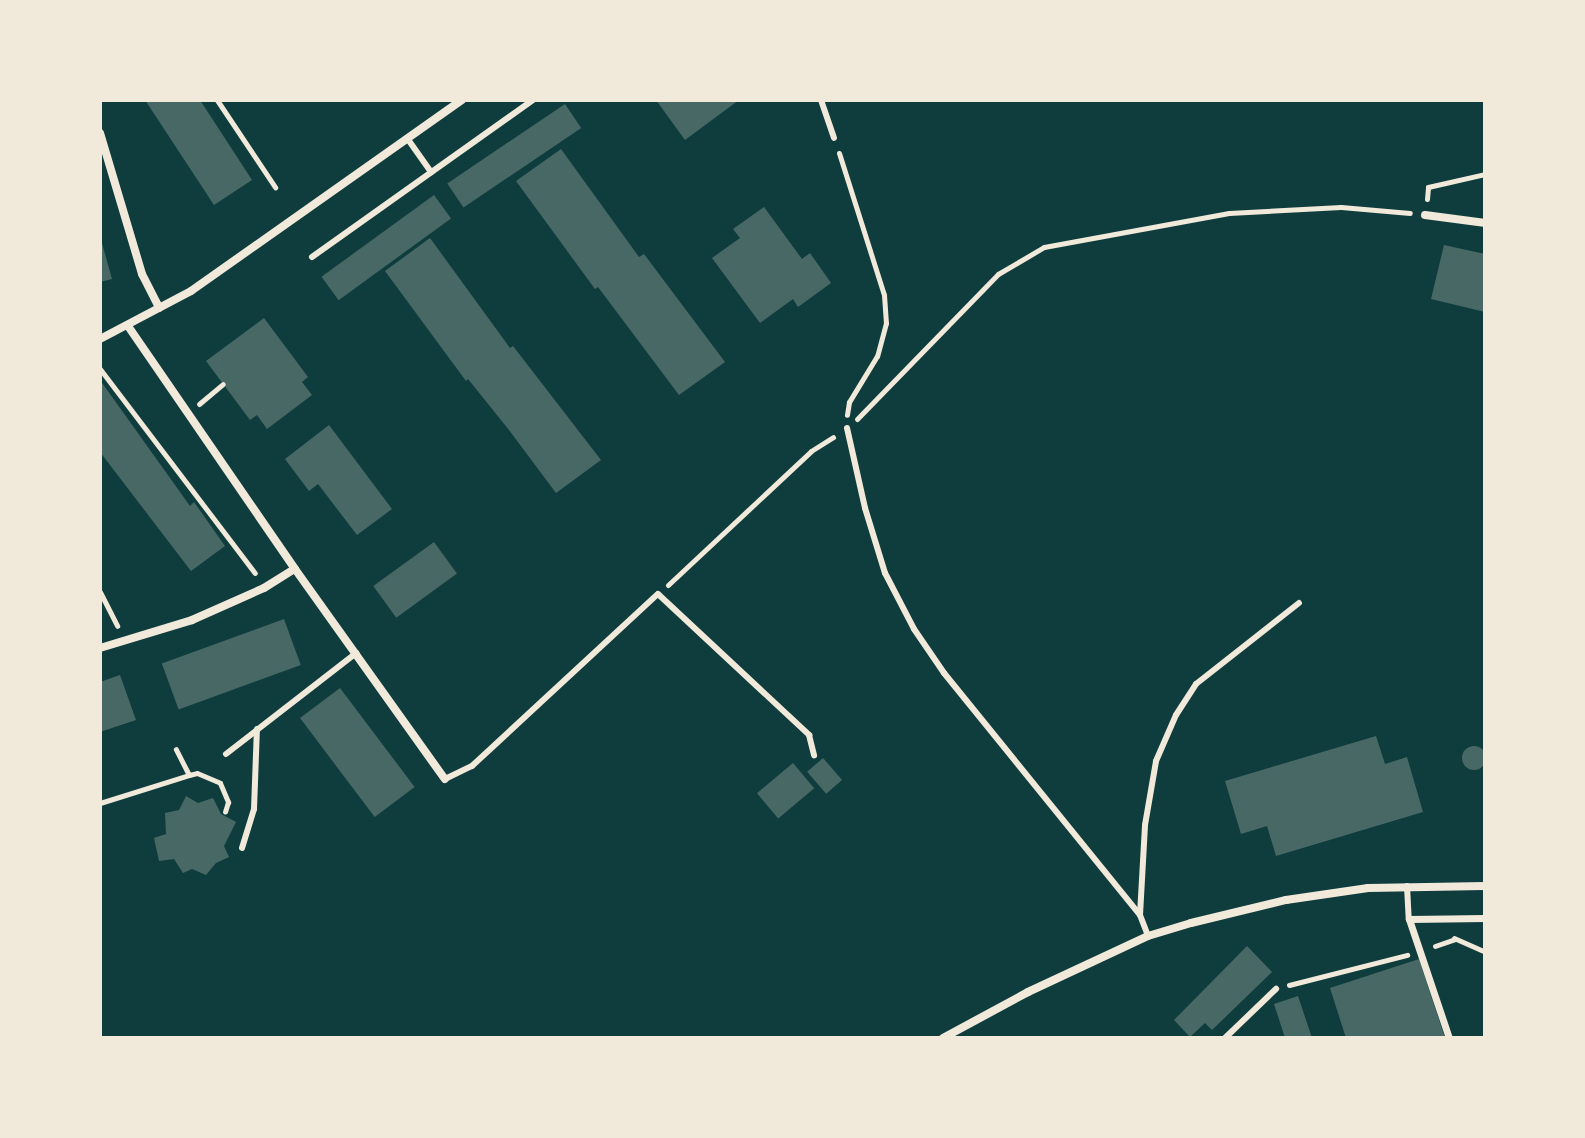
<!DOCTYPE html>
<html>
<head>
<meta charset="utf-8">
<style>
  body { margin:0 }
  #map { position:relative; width:1585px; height:1138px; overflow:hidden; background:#0f3d3e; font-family:"Noto Serif",serif }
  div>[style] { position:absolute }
  .building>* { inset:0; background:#486865; transform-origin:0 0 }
  .round { border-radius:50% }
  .path>* { height:5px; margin:-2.5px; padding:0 2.5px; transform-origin:2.5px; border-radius:2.5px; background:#f1e9da }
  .service>* { height:6px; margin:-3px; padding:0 3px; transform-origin:3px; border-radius:3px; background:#f1e9da }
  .pedestrian>* { height:7px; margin:-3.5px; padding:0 3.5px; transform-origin:3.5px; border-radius:3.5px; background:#f1e9da }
  .minor>* { height:8px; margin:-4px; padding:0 4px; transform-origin:4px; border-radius:4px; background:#f1e9da }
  span { translate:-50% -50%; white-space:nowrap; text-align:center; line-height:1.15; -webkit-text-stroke:7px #f1e9da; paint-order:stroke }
  .frame { position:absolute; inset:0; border:102px solid #f1e9da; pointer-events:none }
</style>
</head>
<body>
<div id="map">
  <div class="building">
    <div style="clip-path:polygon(145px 100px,200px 100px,252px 180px,214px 205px)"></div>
    <div style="clip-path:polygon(656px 100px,739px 100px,685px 140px)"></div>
    <div style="left:565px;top:104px;width:29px;height:142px;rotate:56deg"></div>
    <div style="clip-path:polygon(561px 149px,639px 257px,644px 254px,725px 362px,679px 395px,598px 287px,595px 289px,516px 181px)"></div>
    <div style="left:434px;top:195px;width:29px;height:139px;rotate:54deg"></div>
    <div style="clip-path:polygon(764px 207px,802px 259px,810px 253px,831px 283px,798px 307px,793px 299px,760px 323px,712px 258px,740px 238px,733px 229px)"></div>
    <div style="clip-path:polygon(100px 236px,112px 279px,100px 282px)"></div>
    <div style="clip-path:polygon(430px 238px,510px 348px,513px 346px,601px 460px,556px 493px,509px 430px,468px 379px,466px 381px,385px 271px)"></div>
    <div style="clip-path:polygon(1444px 245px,1485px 254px,1485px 312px,1431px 299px)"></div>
    <div style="clip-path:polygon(264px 318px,308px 377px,302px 382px,312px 395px,267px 429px,257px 415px,250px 420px,206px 361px)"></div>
    <div style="clip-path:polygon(100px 380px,190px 506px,194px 502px,225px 546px,191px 571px,100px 452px)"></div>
    <div style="clip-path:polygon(329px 425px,392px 509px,357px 535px,318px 484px,309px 491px,285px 459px)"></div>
    <div style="left:434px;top:542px;width:39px;height:75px;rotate:54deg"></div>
    <div style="left:284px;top:619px;width:49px;height:130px;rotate:70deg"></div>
    <div style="clip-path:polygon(120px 675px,136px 720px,100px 732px,100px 682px)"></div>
    <div style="left:340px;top:688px;width:124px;height:50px;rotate:53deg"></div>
    <div style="clip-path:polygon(1376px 736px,1385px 764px,1407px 757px,1423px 812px,1276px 856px,1267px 826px,1241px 834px,1225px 781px)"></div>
    <div class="round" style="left:1462px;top:746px;width:24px;height:24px"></div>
    <div style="left:823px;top:758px;width:29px;height:21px;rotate:49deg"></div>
    <div style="left:793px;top:763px;width:33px;height:47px;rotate:50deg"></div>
    <div style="clip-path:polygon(186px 796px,198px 803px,213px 798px,221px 814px,236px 822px,224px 846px,229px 857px,216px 863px,206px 875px,192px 869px,183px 873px,174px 859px,159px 861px,154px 838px,166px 834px,165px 813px,179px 810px)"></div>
    <div style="clip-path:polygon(1247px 946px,1272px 972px,1212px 1030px,1205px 1023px,1190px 1037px,1174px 1020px)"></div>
    <div style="clip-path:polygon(1419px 959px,1445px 1038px,1346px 1038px,1330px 988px)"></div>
    <div style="clip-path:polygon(1298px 996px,1312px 1038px,1285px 1038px,1274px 1004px)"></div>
  </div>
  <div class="path">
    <div style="left:217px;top:100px;width:105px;rotate:56.3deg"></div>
    <div style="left:839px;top:153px;width:149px;rotate:72.4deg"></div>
    <div style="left:884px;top:295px;width:28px;rotate:86deg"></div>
    <div style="left:886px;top:323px;width:34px;rotate:105deg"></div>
    <div style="left:877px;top:356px;width:54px;rotate:121.3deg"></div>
    <div style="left:849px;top:402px;width:13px;rotate:99deg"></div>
    <div style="left:1427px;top:199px;width:12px;rotate:-85deg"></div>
    <div style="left:1428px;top:187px;width:58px;rotate:-12.8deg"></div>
    <div style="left:100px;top:369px;width:256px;rotate:52.8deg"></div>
    <div style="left:199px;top:404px;width:31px;rotate:-40deg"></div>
    <div style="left:857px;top:419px;width:202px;rotate:-45.8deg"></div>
    <div style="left:998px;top:274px;width:53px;rotate:-30.4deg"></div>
    <div style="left:1044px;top:247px;width:188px;rotate:-10.4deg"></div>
    <div style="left:1229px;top:213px;width:112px;rotate:-3.1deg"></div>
    <div style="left:1341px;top:207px;width:69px;rotate:5deg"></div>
    <div style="left:668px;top:585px;width:196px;rotate:-43.1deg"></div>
    <div style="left:811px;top:451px;width:26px;rotate:-32deg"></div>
    <div style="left:100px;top:592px;width:38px;rotate:63deg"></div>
    <div style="left:189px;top:775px;width:8px;rotate:-14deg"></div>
    <div style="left:197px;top:773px;width:25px;rotate:23deg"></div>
    <div style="left:220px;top:783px;width:21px;rotate:67deg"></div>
    <div style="left:228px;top:802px;width:10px;rotate:107deg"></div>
    <div style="left:100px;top:803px;width:93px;rotate:-17.5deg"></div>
    <div style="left:189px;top:775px;width:29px;rotate:-117deg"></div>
    <div style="left:1454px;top:938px;width:34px;rotate:24deg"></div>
    <div style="left:1435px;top:946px;width:21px;rotate:-19deg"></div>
    <div style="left:1289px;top:985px;width:122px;rotate:-14.3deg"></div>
  </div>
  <div class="service">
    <div style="left:821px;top:100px;width:40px;rotate:71.1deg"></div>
    <div style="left:407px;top:138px;width:42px;rotate:54.8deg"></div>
    <div style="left:312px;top:257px;width:271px;rotate:-35.4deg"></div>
    <div style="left:847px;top:428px;width:82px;rotate:77.3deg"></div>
    <div style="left:865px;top:508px;width:68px;rotate:72.9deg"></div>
    <div style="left:885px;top:573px;width:63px;rotate:62.6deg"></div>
    <div style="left:914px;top:629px;width:53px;rotate:55.7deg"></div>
    <div style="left:944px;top:673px;width:311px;rotate:51deg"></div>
    <div style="left:1140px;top:915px;width:22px;rotate:69deg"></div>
    <div style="left:226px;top:754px;width:165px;rotate:-37.8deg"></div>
    <div style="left:445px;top:779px;width:30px;rotate:-26deg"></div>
    <div style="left:472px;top:766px;width:253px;rotate:-42.8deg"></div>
    <div style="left:658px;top:594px;width:207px;rotate:43deg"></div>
    <div style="left:809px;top:735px;width:21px;rotate:76deg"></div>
    <div style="left:242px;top:848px;width:41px;rotate:-72.9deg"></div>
    <div style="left:254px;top:809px;width:80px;rotate:-87.9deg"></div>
    <div style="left:1407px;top:886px;width:33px;rotate:87deg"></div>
    <div style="left:1140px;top:915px;width:90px;rotate:-86.8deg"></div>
    <div style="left:1145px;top:825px;width:65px;rotate:-80.2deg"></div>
    <div style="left:1156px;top:761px;width:50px;rotate:-66.5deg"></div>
    <div style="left:1176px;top:715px;width:37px;rotate:-57deg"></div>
    <div style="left:1196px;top:684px;width:131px;rotate:-38.2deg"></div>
    <div style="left:1225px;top:1038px;width:71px;rotate:-43.9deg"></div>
  </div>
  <div class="pedestrian">
    <div style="left:1449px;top:1038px;width:126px;rotate:-108.6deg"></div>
    <div style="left:1409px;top:919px;width:76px;rotate:-0.8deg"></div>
  </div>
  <div class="minor">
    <div style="left:100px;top:133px;width:147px;rotate:73.4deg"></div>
    <div style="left:142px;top:274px;width:38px;rotate:63deg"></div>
    <div style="left:1425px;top:215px;width:61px;rotate:7.6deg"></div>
    <div style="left:128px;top:326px;width:295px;rotate:55.5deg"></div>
    <div style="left:295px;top:569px;width:258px;rotate:54.5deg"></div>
    <div style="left:100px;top:339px;width:103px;rotate:-27.8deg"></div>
    <div style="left:191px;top:291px;width:332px;rotate:-35.2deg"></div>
    <div style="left:100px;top:648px;width:96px;rotate:-16.9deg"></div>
    <div style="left:192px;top:620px;width:79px;rotate:-24deg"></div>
    <div style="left:264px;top:588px;width:36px;rotate:-32deg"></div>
    <div style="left:943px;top:1038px;width:97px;rotate:-28.4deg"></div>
    <div style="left:1028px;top:992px;width:132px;rotate:-25deg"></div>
    <div style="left:1148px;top:936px;width:45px;rotate:-16.8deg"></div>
    <div style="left:1191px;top:923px;width:98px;rotate:-13.6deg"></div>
    <div style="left:1286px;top:900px;width:83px;rotate:-8.3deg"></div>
    <div style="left:1368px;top:888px;width:117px;rotate:-1deg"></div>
  </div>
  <div class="frame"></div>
</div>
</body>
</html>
